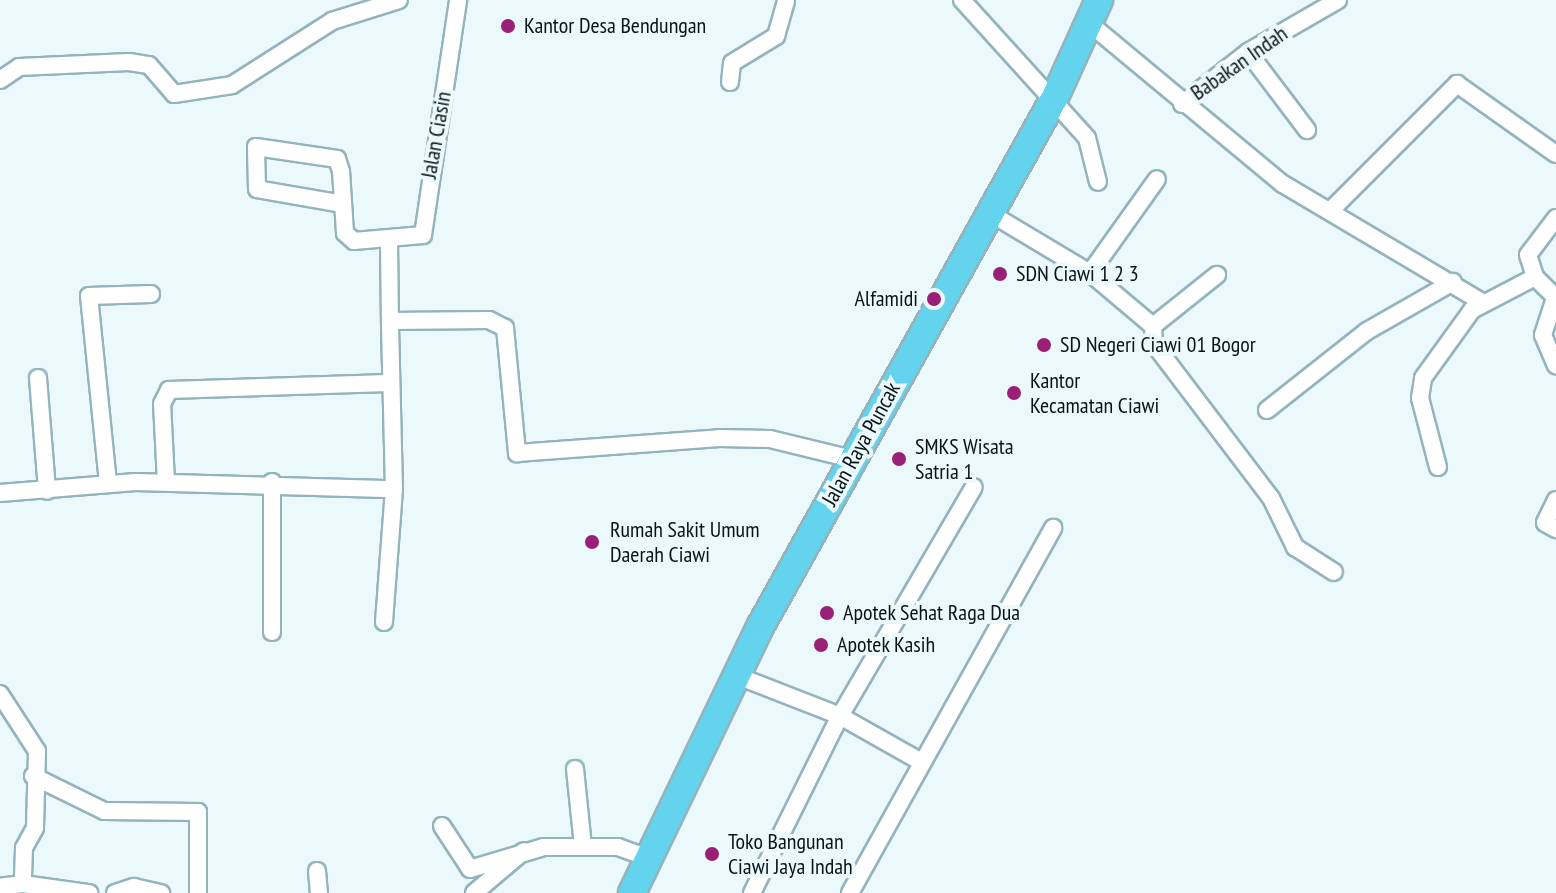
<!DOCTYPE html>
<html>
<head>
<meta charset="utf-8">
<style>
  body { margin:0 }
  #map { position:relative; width:1556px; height:893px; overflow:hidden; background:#ebf8fc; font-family:"PT Sans Narrow",sans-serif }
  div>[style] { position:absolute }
  .roads { filter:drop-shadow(2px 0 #94b4bd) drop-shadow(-2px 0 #94b4bd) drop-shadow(0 2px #94b4bd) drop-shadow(0 -2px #94b4bd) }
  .minor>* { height:16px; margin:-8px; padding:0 8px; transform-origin:8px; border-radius:8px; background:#fff }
  .trunk>* { height:26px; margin:-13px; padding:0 13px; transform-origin:13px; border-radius:13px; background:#64d4ee }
  .dots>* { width:22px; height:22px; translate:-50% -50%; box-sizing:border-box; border:4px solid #ebf8fc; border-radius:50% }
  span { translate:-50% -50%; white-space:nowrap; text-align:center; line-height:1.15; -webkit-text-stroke:8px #ebf8fc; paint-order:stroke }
  .poi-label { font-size:22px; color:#081417 }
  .left { translate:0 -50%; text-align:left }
  .right { translate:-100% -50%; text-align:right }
  .street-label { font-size:22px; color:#081417 }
</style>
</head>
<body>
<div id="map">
  <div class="roads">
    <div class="minor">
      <div style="left:962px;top:0;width:186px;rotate:47.8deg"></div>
      <div style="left:1087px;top:138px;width:45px;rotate:76deg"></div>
      <div style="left:1090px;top:24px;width:251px;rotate:39.7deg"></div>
      <div style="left:1283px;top:184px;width:231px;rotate:30.7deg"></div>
      <div style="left:1248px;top:52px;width:98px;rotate:52.9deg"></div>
      <div style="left:0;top:80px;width:23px;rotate:-34deg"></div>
      <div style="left:19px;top:67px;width:110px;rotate:-2.6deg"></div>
      <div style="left:129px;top:62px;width:20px;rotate:9deg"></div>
      <div style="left:149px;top:65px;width:38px;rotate:49deg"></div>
      <div style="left:174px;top:94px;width:59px;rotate:-8.8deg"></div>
      <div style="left:232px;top:85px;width:119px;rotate:-32.6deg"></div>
      <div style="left:332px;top:21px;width:70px;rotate:-17.4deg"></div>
      <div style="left:730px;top:82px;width:19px;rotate:-84deg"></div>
      <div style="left:732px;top:63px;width:52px;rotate:-31.5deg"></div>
      <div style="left:776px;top:36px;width:37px;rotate:-74deg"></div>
      <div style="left:1182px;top:104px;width:84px;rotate:-38.2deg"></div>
      <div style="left:1248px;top:52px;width:104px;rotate:-30deg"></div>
      <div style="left:343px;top:204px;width:87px;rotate:-170.1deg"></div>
      <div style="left:257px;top:189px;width:42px;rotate:-91.4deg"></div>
      <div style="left:256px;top:147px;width:82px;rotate:8.4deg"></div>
      <div style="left:337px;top:159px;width:13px;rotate:72deg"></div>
      <div style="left:341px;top:171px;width:62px;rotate:86.3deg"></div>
      <div style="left:345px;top:233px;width:12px;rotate:42deg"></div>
      <div style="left:354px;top:241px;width:69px;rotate:-5deg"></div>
      <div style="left:423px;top:235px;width:238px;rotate:-81.5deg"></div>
      <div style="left:1330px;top:211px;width:180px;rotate:-45deg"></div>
      <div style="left:1457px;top:84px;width:121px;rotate:35.3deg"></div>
      <div style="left:988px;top:212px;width:119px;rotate:30.9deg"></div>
      <div style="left:1090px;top:273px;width:82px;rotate:40.1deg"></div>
      <div style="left:1153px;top:326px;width:18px;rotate:87deg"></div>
      <div style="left:1154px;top:344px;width:193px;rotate:52.8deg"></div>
      <div style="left:1271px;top:498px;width:55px;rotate:63.9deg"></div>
      <div style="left:1295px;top:547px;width:46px;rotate:32.7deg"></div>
      <div style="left:1556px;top:218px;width:46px;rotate:127.1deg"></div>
      <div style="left:1528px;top:255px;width:23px;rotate:72deg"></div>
      <div style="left:1535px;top:277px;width:30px;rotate:45deg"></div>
      <div style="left:389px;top:242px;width:79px;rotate:89.3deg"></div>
      <div style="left:390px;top:321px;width:99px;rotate:-0.6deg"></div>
      <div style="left:489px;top:320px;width:18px;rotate:27deg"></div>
      <div style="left:505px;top:328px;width:126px;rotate:84.5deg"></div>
      <div style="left:517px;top:453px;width:203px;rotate:-4.2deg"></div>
      <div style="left:719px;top:438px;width:51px;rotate:1.1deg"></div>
      <div style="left:770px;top:439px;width:84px;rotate:13.7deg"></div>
      <div style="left:1090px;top:273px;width:115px;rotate:-54.5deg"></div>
      <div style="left:1555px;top:298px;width:39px;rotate:108deg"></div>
      <div style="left:1543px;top:335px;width:33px;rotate:67deg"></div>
      <div style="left:1153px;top:326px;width:82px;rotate:-38.6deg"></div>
      <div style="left:38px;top:378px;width:113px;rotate:85.4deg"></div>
      <div style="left:1267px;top:410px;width:127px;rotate:-38.3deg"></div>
      <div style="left:1367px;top:331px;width:99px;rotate:-29.7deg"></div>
      <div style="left:1438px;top:467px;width:71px;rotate:-104.6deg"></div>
      <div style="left:1420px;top:398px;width:20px;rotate:-81deg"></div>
      <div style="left:1423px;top:378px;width:84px;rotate:-54.2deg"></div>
      <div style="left:1472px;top:310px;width:71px;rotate:-27.6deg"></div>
      <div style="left:166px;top:482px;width:78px;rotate:-92.9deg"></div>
      <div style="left:162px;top:404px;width:16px;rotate:-63deg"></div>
      <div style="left:169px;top:390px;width:219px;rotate:-1.8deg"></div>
      <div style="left:272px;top:482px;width:150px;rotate:90deg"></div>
      <div style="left:108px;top:483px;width:188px;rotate:-95.8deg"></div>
      <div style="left:89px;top:296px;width:62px;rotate:-1.8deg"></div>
      <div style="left:0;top:493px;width:136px;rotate:-4.6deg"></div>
      <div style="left:136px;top:482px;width:258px;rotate:1.6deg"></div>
      <div style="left:394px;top:489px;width:168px;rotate:-91.4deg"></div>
      <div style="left:1556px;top:500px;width:25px;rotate:116deg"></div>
      <div style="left:1545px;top:523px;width:13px;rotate:29deg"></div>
      <div style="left:384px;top:622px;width:133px;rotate:-85.7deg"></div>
      <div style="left:735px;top:675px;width:113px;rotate:21.3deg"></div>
      <div style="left:840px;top:716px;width:90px;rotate:29.4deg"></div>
      <div style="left:0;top:694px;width:68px;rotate:57deg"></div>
      <div style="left:37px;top:751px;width:77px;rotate:91.5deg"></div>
      <div style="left:35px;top:828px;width:23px;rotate:119deg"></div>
      <div style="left:24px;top:848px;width:36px;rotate:92deg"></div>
      <div style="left:23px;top:884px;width:23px;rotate:173deg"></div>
      <div style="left:575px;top:769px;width:77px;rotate:84.1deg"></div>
      <div style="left:33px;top:776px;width:79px;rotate:26.2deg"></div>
      <div style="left:104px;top:811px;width:94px;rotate:0.6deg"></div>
      <div style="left:198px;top:812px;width:81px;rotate:90deg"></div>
      <div style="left:442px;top:826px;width:51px;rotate:56.9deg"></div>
      <div style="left:470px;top:869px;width:77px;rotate:-16.6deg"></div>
      <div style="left:544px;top:847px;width:74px"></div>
      <div style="left:618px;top:847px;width:33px;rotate:20deg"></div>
      <div style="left:317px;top:871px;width:22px;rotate:85deg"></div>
      <div style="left:23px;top:884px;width:67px;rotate:7.8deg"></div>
      <div style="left:115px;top:893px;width:20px;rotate:-18deg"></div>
      <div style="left:134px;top:887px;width:28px;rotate:13deg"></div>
      <div style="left:474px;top:893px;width:65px;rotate:-40deg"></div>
      <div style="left:752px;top:893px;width:198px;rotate:-63.6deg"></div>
      <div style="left:840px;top:716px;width:265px;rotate:-59.7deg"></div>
      <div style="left:850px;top:893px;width:418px;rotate:-60.9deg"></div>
    </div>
    <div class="trunk">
      <div style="left:632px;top:893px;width:295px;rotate:-64.3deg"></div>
      <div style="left:760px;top:627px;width:607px;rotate:-60.9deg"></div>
      <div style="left:1055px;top:97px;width:107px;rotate:-65.6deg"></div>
    </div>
  </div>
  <div class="dots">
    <div style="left:508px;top:26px;background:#9a1f77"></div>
    <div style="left:1000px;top:274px;background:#9a1f77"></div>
    <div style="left:934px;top:299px;background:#9a1f77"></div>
    <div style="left:1044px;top:345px;background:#9a1f77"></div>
    <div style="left:1014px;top:393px;background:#9a1f77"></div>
    <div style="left:899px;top:459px;background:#9a1f77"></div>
    <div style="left:592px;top:542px;background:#9a1f77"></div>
    <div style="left:827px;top:613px;background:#9a1f77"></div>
    <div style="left:821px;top:645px;background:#9a1f77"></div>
    <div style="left:712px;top:854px;background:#9a1f77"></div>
  </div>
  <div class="poi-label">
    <span class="left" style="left:524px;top:26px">Kantor Desa Bendungan</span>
    <span class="left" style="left:1016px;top:274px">SDN Ciawi 1 2 3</span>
    <span class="right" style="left:918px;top:299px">Alfamidi</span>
    <span class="left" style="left:1060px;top:345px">SD Negeri Ciawi 01 Bogor</span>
    <span class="left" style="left:1030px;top:393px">Kantor<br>Kecamatan Ciawi</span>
    <span class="left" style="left:915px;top:459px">SMKS Wisata<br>Satria 1</span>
    <span class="left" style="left:610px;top:542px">Rumah Sakit Umum<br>Daerah Ciawi</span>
    <span class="left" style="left:843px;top:613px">Apotek Sehat Raga Dua</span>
    <span class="left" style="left:837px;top:645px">Apotek Kasih</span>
    <span class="left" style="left:728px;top:854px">Toko Bangunan<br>Ciawi Jaya Indah</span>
  </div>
  <div class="street-label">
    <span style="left:1239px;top:63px;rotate:-35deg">Babakan Indah</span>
    <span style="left:436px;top:135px;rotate:-80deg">Jalan Ciasin</span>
    <span style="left:861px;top:444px;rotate:-61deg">Jalan Raya Puncak</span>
  </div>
</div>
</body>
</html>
